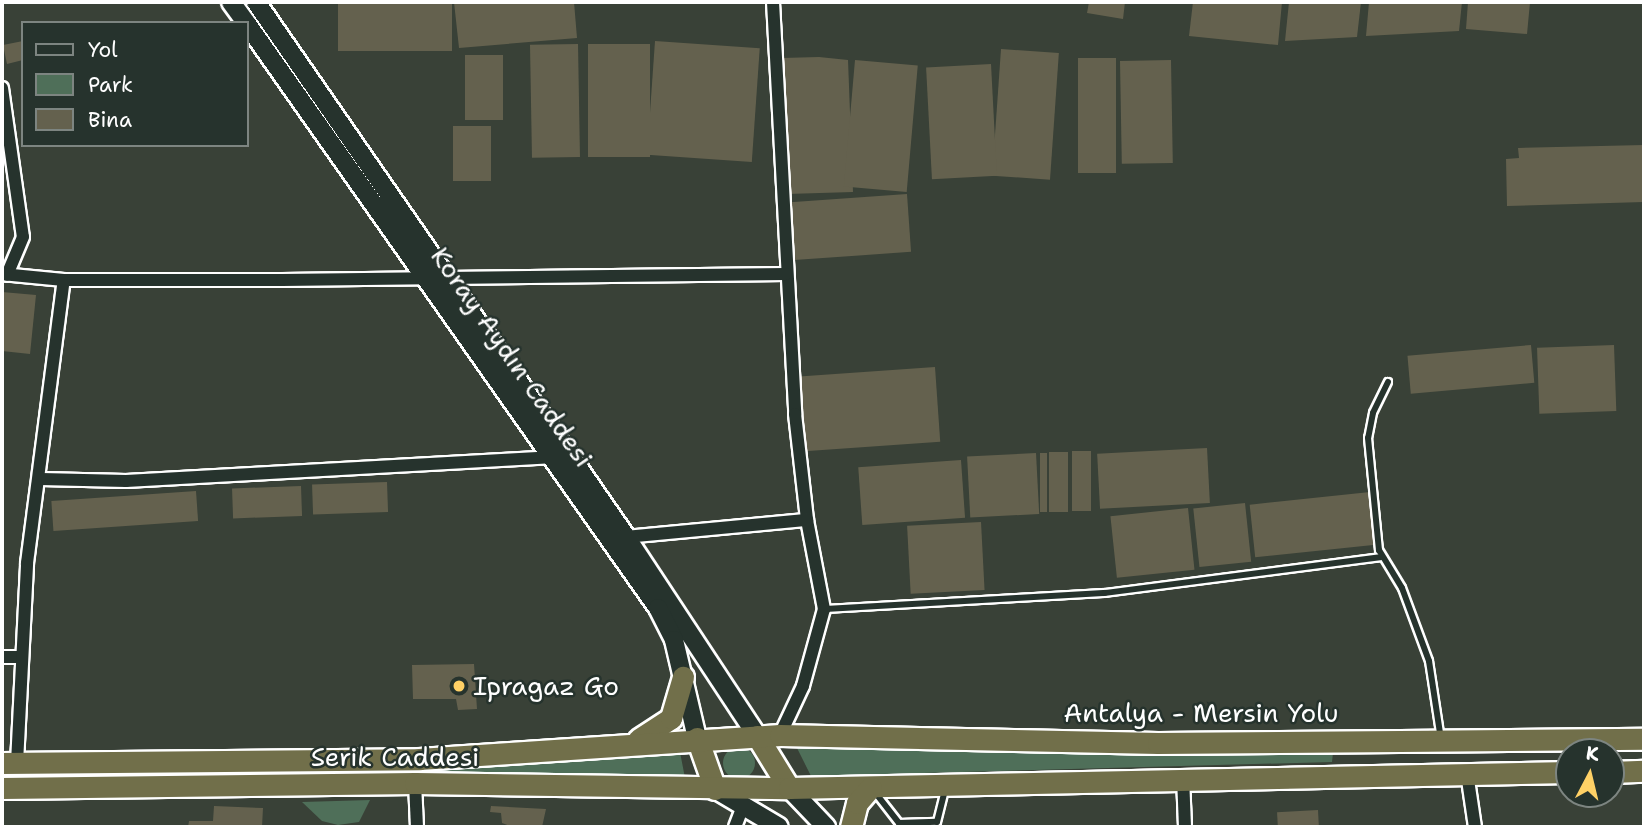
<!DOCTYPE html>
<html>
<head>
<meta charset="utf-8">
<style>
  body { margin:0 }
  #map { position:relative; width:1646px; height:829px; overflow:hidden; background:#394137; font-family:"Shantell Sans",sans-serif }
  div>[style] { position:absolute }
  .green>* { inset:0; background:#4f6f59 }
  .round { border-radius:50% }
  .building>* { inset:0; background:#64614e; transform-origin:0 0 }
  .roads { filter:drop-shadow(2px 0 #fff) drop-shadow(-2px 0 #fff) drop-shadow(0 2px #fff) drop-shadow(0 -2px #fff) }
  .service>* { height:6px; margin:-3px; padding:0 3px; transform-origin:3px; border-radius:3px; background:#26332d }
  .minor>* { height:12px; margin:-6px; padding:0 6px; transform-origin:6px; border-radius:6px; background:#26332d }
  .secondary>* { height:18px; margin:-9px; padding:0 9px; transform-origin:9px; border-radius:9px; background:#26332d }
  .trunk>* { height:21px; margin:-10.5px; padding:0 10.5px; transform-origin:10.5px; border-radius:10.5px; background:#716f4a }
  .dots>* { width:19px; height:19px; translate:-50% -50%; box-sizing:border-box; border:4px solid #26332d; border-radius:50% }
  span { translate:-50% -50%; white-space:nowrap; text-align:center; line-height:1.15; -webkit-text-stroke:5px #26332d; paint-order:stroke }
  .street-label { font-size:26px; color:#fff }
  .poi-label { font-size:26px; color:#fff }
  .left { translate:0 -50%; text-align:left }
  .frame { position:absolute; inset:0; border:4px solid #fff; pointer-events:none }
  .legend { position:absolute; left:21px; top:21px; width:228px; height:126px; box-sizing:border-box; background:#26332d; border:2px solid #7d8581; margin:0; padding:9px 12px; list-style:none; font-size:21px; color:#fff }
  .legend li { display:flex; align-items:center; gap:14px; height:35px }
  .legend b { width:35px; border:2px solid #7d8581 }
  .north { position:absolute; left:1555px; top:738px; width:70px; height:70px; box-sizing:border-box; background:#26332d; border:2px solid #7d8581; border-radius:50%; rotate:7deg; font-size:19px; font-weight:700; line-height:28px; text-align:center; color:#fff }
  .north::after { content:''; display:block; margin:auto; width:24px; height:32px; background:#ffd166; clip-path:polygon(50% 0,100% 100%,50% 72%,0 100%) }
</style>
</head>
<body>
<div id="map">
  <div class="green">
    <div style="clip-path:polygon(796px 746px,1003px 753px,1333px 753px,1332px 762px,811px 776px)"></div>
    <div class="round" style="left:723px;top:747px;width:32px;height:32px"></div>
    <div style="clip-path:polygon(680px 752px,685px 778px,190px 778px,192px 770px,398px 770px)"></div>
    <div style="clip-path:polygon(370px 800px,359px 822px,338px 825px,322px 821px,302px 802px)"></div>
  </div>
  <div class="building">
    <div style="left:338px;top:2px;width:114px;height:49px"></div>
    <div style="clip-path:polygon(454px 2px,574px 2px,577px 38px,459px 48px)"></div>
    <div style="clip-path:polygon(1089px 2px,1125px 2px,1123px 19px,1087px 13px)"></div>
    <div style="clip-path:polygon(1193px 2px,1282px 2px,1278px 45px,1189px 36px)"></div>
    <div style="clip-path:polygon(1289px 2px,1361px 2px,1357px 37px,1285px 41px)"></div>
    <div style="clip-path:polygon(1369px 2px,1462px 2px,1459px 31px,1366px 36px)"></div>
    <div style="clip-path:polygon(1468px 2px,1530px 2px,1527px 34px,1466px 29px)"></div>
    <div style="clip-path:polygon(23px 41px,23px 60px,7px 64px,3px 45px)"></div>
    <div style="left:655px;top:41px;width:105px;height:114px;rotate:4deg"></div>
    <div style="left:578px;top:44px;width:113px;height:48px;rotate:89deg"></div>
    <div style="left:588px;top:44px;width:62px;height:113px"></div>
    <div style="left:1001px;top:49px;width:58px;height:127px;rotate:4deg"></div>
    <div style="left:465px;top:55px;width:38px;height:65px"></div>
    <div style="clip-path:polygon(819px 57px,848px 60px,853px 192px,787px 194px,782px 58px)"></div>
    <div style="left:1078px;top:58px;width:38px;height:115px"></div>
    <div style="left:855px;top:60px;width:63px;height:127px;rotate:5deg"></div>
    <div style="left:1171px;top:60px;width:103px;height:51px;rotate:89deg"></div>
    <div style="left:991px;top:64px;width:112px;height:65px;rotate:87deg"></div>
    <div style="left:491px;top:126px;width:55px;height:38px;rotate:90deg"></div>
    <div style="clip-path:polygon(1644px 145px,1644px 202px,1507px 206px,1506px 159px,1519px 158px,1518px 148px)"></div>
    <div style="left:907px;top:194px;width:58px;height:117px;rotate:86deg"></div>
    <div style="clip-path:polygon(2px 292px,36px 295px,30px 354px,2px 351px)"></div>
    <div style="left:1531px;top:345px;width:38px;height:124px;rotate:85deg"></div>
    <div style="left:1614px;top:345px;width:66px;height:77px;rotate:88deg"></div>
    <div style="left:935px;top:367px;width:75px;height:136px;rotate:86deg"></div>
    <div style="left:1207px;top:448px;width:55px;height:110px;rotate:87deg"></div>
    <div style="left:1072px;top:451px;width:19px;height:60px"></div>
    <div style="left:1049px;top:452px;width:19px;height:60px"></div>
    <div style="left:1036px;top:453px;width:61px;height:69px;rotate:87deg"></div>
    <div style="left:1040px;top:453px;width:7px;height:59px"></div>
    <div style="left:961px;top:460px;width:58px;height:103px;rotate:86deg"></div>
    <div style="left:387px;top:482px;width:30px;height:75px;rotate:88deg"></div>
    <div style="left:301px;top:486px;width:30px;height:69px;rotate:88deg"></div>
    <div style="left:196px;top:491px;width:30px;height:145px;rotate:86deg"></div>
    <div style="left:1370px;top:492px;width:53px;height:121px;rotate:84deg"></div>
    <div style="left:1245px;top:503px;width:59px;height:52px;rotate:84deg"></div>
    <div style="left:1188px;top:508px;width:62px;height:78px;rotate:84deg"></div>
    <div style="left:981px;top:522px;width:68px;height:74px;rotate:87deg"></div>
    <div style="clip-path:polygon(474px 664px,477px 709px,458px 710px,456px 699px,413px 699px,412px 665px)"></div>
    <div style="clip-path:polygon(214px 806px,263px 808px,262px 827px,188px 827px,189px 821px,213px 821px)"></div>
    <div style="clip-path:polygon(491px 806px,546px 809px,542px 827px,513px 827px,502px 823px,501px 813px,490px 812px)"></div>
    <div style="left:1318px;top:810px;width:17px;height:41px;rotate:87deg"></div>
  </div>
  <div class="roads">
    <div class="service">
      <div style="left:1388px;top:382px;width:34px;rotate:116deg"></div>
      <div style="left:1373px;top:413px;width:25px;rotate:101deg"></div>
      <div style="left:1368px;top:438px;width:113px;rotate:84.4deg"></div>
      <div style="left:1379px;top:550px;width:44px;rotate:58.8deg"></div>
      <div style="left:1402px;top:588px;width:78px;rotate:69.7deg"></div>
      <div style="left:1429px;top:661px;width:79px;rotate:81.3deg"></div>
      <div style="left:824px;top:609px;width:281px;rotate:-3.3deg"></div>
      <div style="left:1105px;top:593px;width:278px;rotate:-7.4deg"></div>
      <div style="left:874px;top:791px;width:41px;rotate:52deg"></div>
      <div style="left:899px;top:823px;width:38px;rotate:-2deg"></div>
      <div style="left:937px;top:822px;width:33px;rotate:-76deg"></div>
    </div>
    <div class="minor">
      <div style="left:773px;top:2px;width:413px;rotate:86.9deg"></div>
      <div style="left:795px;top:414px;width:107px;rotate:83.5deg"></div>
      <div style="left:807px;top:520px;width:91px;rotate:79.2deg"></div>
      <div style="left:824px;top:609px;width:80px;rotate:105.3deg"></div>
      <div style="left:803px;top:686px;width:54px;rotate:115.1deg"></div>
      <div style="left:2px;top:88px;width:150px;rotate:82deg"></div>
      <div style="left:23px;top:237px;width:41px;rotate:112.8deg"></div>
      <div style="left:2px;top:274px;width:62px;rotate:5.5deg"></div>
      <div style="left:64px;top:280px;width:218px"></div>
      <div style="left:282px;top:280px;width:504px;rotate:-0.68deg"></div>
      <div style="left:41px;top:479px;width:85px;rotate:1.3deg"></div>
      <div style="left:126px;top:481px;width:425px;rotate:-3.2deg"></div>
      <div style="left:626px;top:537px;width:182px;rotate:-5.4deg"></div>
      <div style="left:2px;top:657px;width:18px"></div>
      <div style="left:17px;top:763px;width:200px;rotate:-87.1deg"></div>
      <div style="left:27px;top:563px;width:285px;rotate:-82.6deg"></div>
      <div style="left:1467px;top:773px;width:55px;rotate:81.6deg"></div>
      <div style="left:1183px;top:777px;width:50px;rotate:87.7deg"></div>
      <div style="left:415px;top:783px;width:44px;rotate:87.4deg"></div>
      <div style="left:735px;top:827px;width:25px;rotate:-69deg"></div>
    </div>
    <div class="secondary">
      <div style="left:231px;top:2px;width:26px;rotate:54deg"></div>
      <div style="left:256px;top:2px;width:650px;rotate:55.33deg"></div>
      <div style="left:626px;top:537px;width:238px;rotate:56.6deg"></div>
      <div style="left:247px;top:24px;width:714px;rotate:54.86deg"></div>
      <div style="left:658px;top:608px;width:36px;rotate:63deg"></div>
      <div style="left:674px;top:640px;width:101px;rotate:76.8deg"></div>
      <div style="left:789px;top:788px;width:54px;rotate:46.5deg"></div>
      <div style="left:715px;top:789px;width:74px;rotate:30.7deg"></div>
    </div>
    <div class="trunk">
      <div style="left:757px;top:736px;width:61px;rotate:58.4deg"></div>
      <div style="left:697px;top:738px;width:54px;rotate:70.6deg"></div>
      <div style="left:639px;top:739px;width:38px;rotate:-33deg"></div>
      <div style="left:671px;top:718px;width:43px;rotate:-73.7deg"></div>
      <div style="left:2px;top:763px;width:417px;rotate:-0.5deg"></div>
      <div style="left:419px;top:759px;width:362px;rotate:-3.8deg"></div>
      <div style="left:780px;top:735px;width:378px;rotate:1.2deg"></div>
      <div style="left:1158px;top:743px;width:486px;rotate:-0.5deg"></div>
      <div style="left:1611px;top:772px;width:33px;rotate:-2deg"></div>
      <div style="left:2px;top:788px;width:413px;rotate:-0.7deg"></div>
      <div style="left:415px;top:783px;width:374px;rotate:0.8deg"></div>
      <div style="left:789px;top:788px;width:780px;rotate:-1.18deg"></div>
      <div style="left:851px;top:827px;width:25px;rotate:-76deg"></div>
      <div style="left:857px;top:803px;width:21px;rotate:-49deg"></div>
    </div>
  </div>
  <div class="dots">
    <div style="left:459px;top:686px;background:#ffd166"></div>
  </div>
  <div class="street-label">
    <span style="left:512px;top:357px;rotate:55deg">Koray Aydın Caddesi</span>
    <span style="left:1201px;top:713px">Antalya - Mersin Yolu</span>
    <span style="left:395px;top:757px">Serik Caddesi</span>
  </div>
  <div class="poi-label">
    <span class="left" style="left:473px;top:686px">Ipragaz Go</span>
  </div>
  <div class="frame"></div>
  <ul class="legend">
  <li><b style="height:9px;background:#26332d"></b>Yol</li>
  <li><b style="height:19px;background:#4f6f59"></b>Park</li>
  <li><b style="height:19px;background:#64614e"></b>Bina</li>
  </ul>
  <div class="north">K</div>
</div>
</body>
</html>
